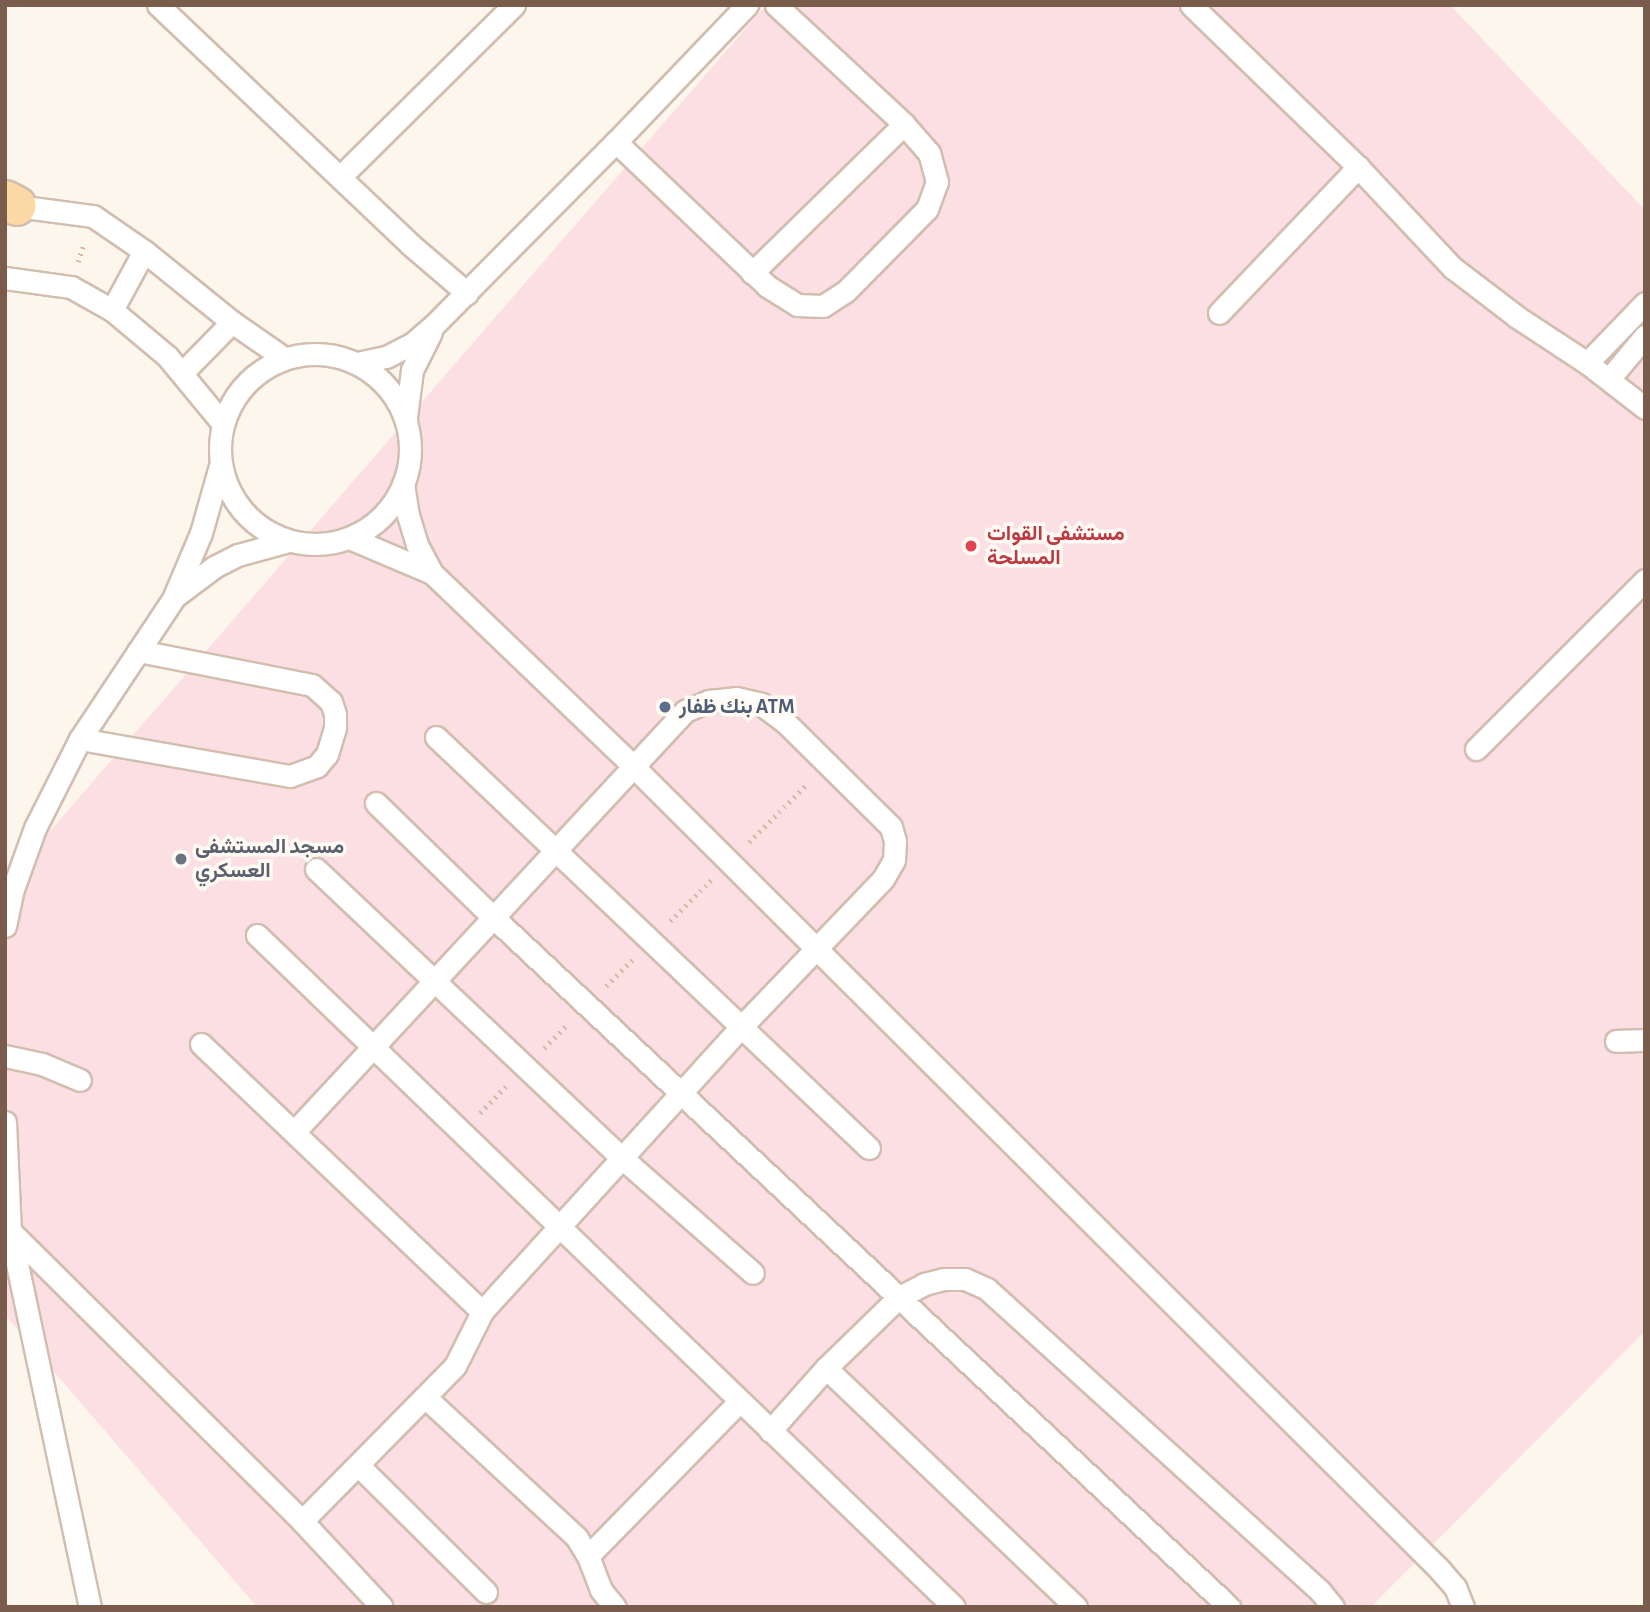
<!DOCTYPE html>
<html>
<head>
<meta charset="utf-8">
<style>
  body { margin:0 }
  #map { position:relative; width:1650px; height:1612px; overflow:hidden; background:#fdf6ec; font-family:"Alegreya Sans",Vazirmatn,sans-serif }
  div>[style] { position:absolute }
  .medical>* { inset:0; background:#fbdfe3 }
  .path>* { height:4.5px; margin-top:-2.25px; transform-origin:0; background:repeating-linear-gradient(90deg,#d9b8a5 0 2px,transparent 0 7px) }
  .roads { filter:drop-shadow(2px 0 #d1beb0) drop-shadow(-2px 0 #d1beb0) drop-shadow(0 2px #d1beb0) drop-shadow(0 -2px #d1beb0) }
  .lane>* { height:21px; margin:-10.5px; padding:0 10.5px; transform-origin:10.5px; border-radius:10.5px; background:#fff }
  .lane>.ring { margin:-10.5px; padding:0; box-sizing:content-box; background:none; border:21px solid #fff; border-radius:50% }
  .primary>* { height:38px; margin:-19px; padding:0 19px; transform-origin:19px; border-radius:19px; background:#fbd9a5 }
  .dots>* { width:19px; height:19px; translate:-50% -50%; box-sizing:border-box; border:4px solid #fffaf3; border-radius:50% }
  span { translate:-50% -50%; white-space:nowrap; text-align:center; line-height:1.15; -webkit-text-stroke:7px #fffaf3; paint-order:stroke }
  .health-label { font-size:21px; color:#be3a42; font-weight:700 }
  .left { translate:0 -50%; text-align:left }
  .service-label { font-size:21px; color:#4e5e75; font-weight:700 }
  .worship-label { font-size:21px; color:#5b616d; font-weight:700 }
  .frame { position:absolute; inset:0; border:7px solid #7a5c4d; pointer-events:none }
</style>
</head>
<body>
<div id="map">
  <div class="medical">
    <div style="clip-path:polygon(766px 5px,1450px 5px,1645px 210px,1645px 1331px,1371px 1607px,257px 1607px,5px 1315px,5px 883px)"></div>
  </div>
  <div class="path">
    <div style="left:78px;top:262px;width:19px;rotate:-72deg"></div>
    <div style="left:749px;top:842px;width:82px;rotate:-45deg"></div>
    <div style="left:670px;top:921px;width:58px;rotate:-45deg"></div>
    <div style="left:606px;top:986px;width:37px;rotate:-45deg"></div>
    <div style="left:544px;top:1048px;width:34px;rotate:-45deg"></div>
    <div style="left:480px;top:1113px;width:37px;rotate:-46deg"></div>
  </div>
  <div class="roads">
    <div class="lane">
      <div style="left:158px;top:5px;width:349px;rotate:43.5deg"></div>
      <div style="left:411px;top:245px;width:74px;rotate:40.6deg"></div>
      <div style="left:1191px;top:5px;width:233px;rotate:44.1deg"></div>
      <div style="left:1358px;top:167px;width:139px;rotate:46.8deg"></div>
      <div style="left:1453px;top:268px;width:81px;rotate:37.4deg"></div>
      <div style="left:1517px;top:317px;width:84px;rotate:33.3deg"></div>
      <div style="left:1587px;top:363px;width:73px;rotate:37.8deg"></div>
      <div style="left:616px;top:142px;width:209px;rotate:43.6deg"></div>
      <div style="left:767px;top:286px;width:36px;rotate:32deg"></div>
      <div style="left:797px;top:305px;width:26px;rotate:2deg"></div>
      <div style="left:823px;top:306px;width:27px;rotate:-33deg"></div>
      <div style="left:846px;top:291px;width:115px;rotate:-45.4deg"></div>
      <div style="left:927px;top:209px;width:29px;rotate:-70deg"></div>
      <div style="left:937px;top:182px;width:30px;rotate:-105deg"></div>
      <div style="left:929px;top:153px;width:38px;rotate:-131deg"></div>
      <div style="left:904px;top:124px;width:175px;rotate:-137.1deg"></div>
      <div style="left:340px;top:177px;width:245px;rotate:-44.7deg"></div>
      <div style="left:9px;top:205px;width:85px;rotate:7.5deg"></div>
      <div style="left:93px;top:216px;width:62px;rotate:34.5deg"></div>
      <div style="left:144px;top:251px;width:113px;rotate:38.9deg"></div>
      <div style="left:232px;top:322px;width:63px;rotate:34.7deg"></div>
      <div style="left:752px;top:273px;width:213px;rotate:-44.4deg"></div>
      <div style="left:5px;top:278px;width:67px;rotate:7.8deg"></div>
      <div style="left:71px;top:287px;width:47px;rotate:29.3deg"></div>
      <div style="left:112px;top:310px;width:72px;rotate:39.9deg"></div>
      <div style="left:167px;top:356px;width:88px;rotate:50.5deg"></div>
      <div style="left:112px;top:310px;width:67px;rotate:-61.5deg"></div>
      <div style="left:1219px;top:313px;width:202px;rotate:-46.4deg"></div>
      <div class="ring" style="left:220px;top:354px;width:169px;height:169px"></div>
      <div style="left:357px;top:363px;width:30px;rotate:-12deg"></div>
      <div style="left:386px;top:357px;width:29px;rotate:-27deg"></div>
      <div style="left:412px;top:344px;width:30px;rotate:-41deg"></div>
      <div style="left:435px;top:324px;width:257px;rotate:-45.2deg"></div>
      <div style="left:616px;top:142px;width:190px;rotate:-46.3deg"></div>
      <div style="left:1587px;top:363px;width:83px;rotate:-46deg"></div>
      <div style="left:182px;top:373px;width:71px;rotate:-45.6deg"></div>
      <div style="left:1609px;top:379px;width:56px;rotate:-50.1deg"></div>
      <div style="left:406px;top:417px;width:47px;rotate:-82.7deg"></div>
      <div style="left:412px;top:370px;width:42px;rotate:-63.4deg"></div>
      <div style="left:403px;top:484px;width:31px;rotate:81deg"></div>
      <div style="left:408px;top:515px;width:31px;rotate:73deg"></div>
      <div style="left:417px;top:545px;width:32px;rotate:62deg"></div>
      <div style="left:352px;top:539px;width:87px;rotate:23deg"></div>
      <div style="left:432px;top:573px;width:277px;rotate:43.8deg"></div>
      <div style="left:632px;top:765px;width:1141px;rotate:44.89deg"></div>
      <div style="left:1440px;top:1570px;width:23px;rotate:49deg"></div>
      <div style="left:1455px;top:1587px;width:22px;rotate:68deg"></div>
      <div style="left:177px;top:595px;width:46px;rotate:-37.1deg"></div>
      <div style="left:214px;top:567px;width:27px;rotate:-27deg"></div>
      <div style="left:238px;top:555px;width:52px;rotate:-15.6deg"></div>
      <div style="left:436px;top:737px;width:597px;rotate:43.51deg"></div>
      <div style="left:80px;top:739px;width:213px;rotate:10deg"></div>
      <div style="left:290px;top:776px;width:29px;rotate:-20deg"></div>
      <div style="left:317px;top:766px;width:16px;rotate:-50deg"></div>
      <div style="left:327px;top:754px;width:28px;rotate:-73deg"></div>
      <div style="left:335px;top:727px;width:13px;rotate:-90deg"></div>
      <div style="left:335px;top:714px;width:13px;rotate:-108deg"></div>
      <div style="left:331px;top:702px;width:25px;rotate:-138deg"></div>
      <div style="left:312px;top:685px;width:177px;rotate:-168.9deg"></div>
      <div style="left:1476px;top:749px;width:239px;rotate:-45deg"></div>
      <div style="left:376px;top:803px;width:163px;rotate:44.3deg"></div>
      <div style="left:493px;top:917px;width:1009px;rotate:43.15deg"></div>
      <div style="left:316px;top:869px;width:421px;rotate:43.4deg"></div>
      <div style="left:622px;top:1158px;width:174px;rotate:41.3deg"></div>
      <div style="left:5px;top:926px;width:38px;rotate:-78deg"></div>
      <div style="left:13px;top:889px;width:65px;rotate:-70.2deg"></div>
      <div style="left:35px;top:828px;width:100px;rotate:-63.2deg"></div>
      <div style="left:80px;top:739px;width:168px;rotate:-56.4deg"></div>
      <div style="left:173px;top:599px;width:72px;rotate:-67deg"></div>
      <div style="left:201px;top:533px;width:70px;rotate:-74.2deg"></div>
      <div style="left:257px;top:935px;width:968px;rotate:43.95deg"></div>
      <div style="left:1616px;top:1041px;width:29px;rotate:-2deg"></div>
      <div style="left:201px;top:1044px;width:388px;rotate:43.6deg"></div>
      <div style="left:5px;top:1056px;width:38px;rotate:12deg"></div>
      <div style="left:42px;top:1064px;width:41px;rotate:22.8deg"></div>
      <div style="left:5px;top:1122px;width:109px;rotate:87.4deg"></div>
      <div style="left:10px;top:1231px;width:384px;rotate:78deg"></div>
      <div style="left:295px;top:1131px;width:573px;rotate:-47.12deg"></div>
      <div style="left:685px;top:711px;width:26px;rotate:-23deg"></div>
      <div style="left:709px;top:701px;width:27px;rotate:-6deg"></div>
      <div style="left:736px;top:698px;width:26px;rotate:13deg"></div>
      <div style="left:761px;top:704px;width:30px;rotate:37deg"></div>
      <div style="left:785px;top:722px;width:149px;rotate:44.7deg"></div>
      <div style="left:891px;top:827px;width:15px;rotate:74deg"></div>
      <div style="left:895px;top:841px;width:19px;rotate:93deg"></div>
      <div style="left:894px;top:860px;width:22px;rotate:120deg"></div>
      <div style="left:883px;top:879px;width:205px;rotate:133.8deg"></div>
      <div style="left:741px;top:1027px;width:385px;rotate:132.3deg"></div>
      <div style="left:482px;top:1312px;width:60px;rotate:116.6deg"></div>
      <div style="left:455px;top:1366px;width:218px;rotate:134.6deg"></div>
      <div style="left:10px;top:1231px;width:412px;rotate:44.8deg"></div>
      <div style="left:302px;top:1521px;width:117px;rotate:47.1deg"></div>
      <div style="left:826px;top:1368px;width:346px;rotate:43.7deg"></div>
      <div style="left:425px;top:1397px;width:207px;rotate:42.8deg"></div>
      <div style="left:577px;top:1538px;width:21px;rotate:59deg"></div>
      <div style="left:588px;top:1556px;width:36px;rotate:69deg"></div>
      <div style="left:601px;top:1590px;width:22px;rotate:51deg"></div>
      <div style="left:770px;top:1431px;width:84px;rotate:-48.4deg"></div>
      <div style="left:826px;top:1368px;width:102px;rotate:-44.2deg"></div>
      <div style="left:899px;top:1297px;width:28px;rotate:-27deg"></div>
      <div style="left:924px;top:1284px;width:21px;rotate:-14deg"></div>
      <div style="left:944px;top:1279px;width:21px"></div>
      <div style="left:965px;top:1279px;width:24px;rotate:24deg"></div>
      <div style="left:987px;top:1289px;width:450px;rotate:42.2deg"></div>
      <div style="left:1320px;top:1591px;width:21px;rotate:51deg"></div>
      <div style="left:359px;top:1466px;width:179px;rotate:44.8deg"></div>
      <div style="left:588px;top:1556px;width:217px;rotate:-45.6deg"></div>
    </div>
    <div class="primary">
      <div style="left:5px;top:200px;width:13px;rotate:27deg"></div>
    </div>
  </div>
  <div class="dots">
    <div style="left:971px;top:546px;background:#e0444e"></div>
    <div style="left:665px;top:707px;background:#5c6f8a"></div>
    <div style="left:181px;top:859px;background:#6b7280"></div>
  </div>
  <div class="health-label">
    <span class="left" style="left:987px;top:546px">مستشفى القوات<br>المسلحة</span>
  </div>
  <div class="service-label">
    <span class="left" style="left:679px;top:707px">بنك ظفار ATM</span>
  </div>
  <div class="worship-label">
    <span class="left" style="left:195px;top:859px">مسجد المستشفى<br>العسكري</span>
  </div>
  <div class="frame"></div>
</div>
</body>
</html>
